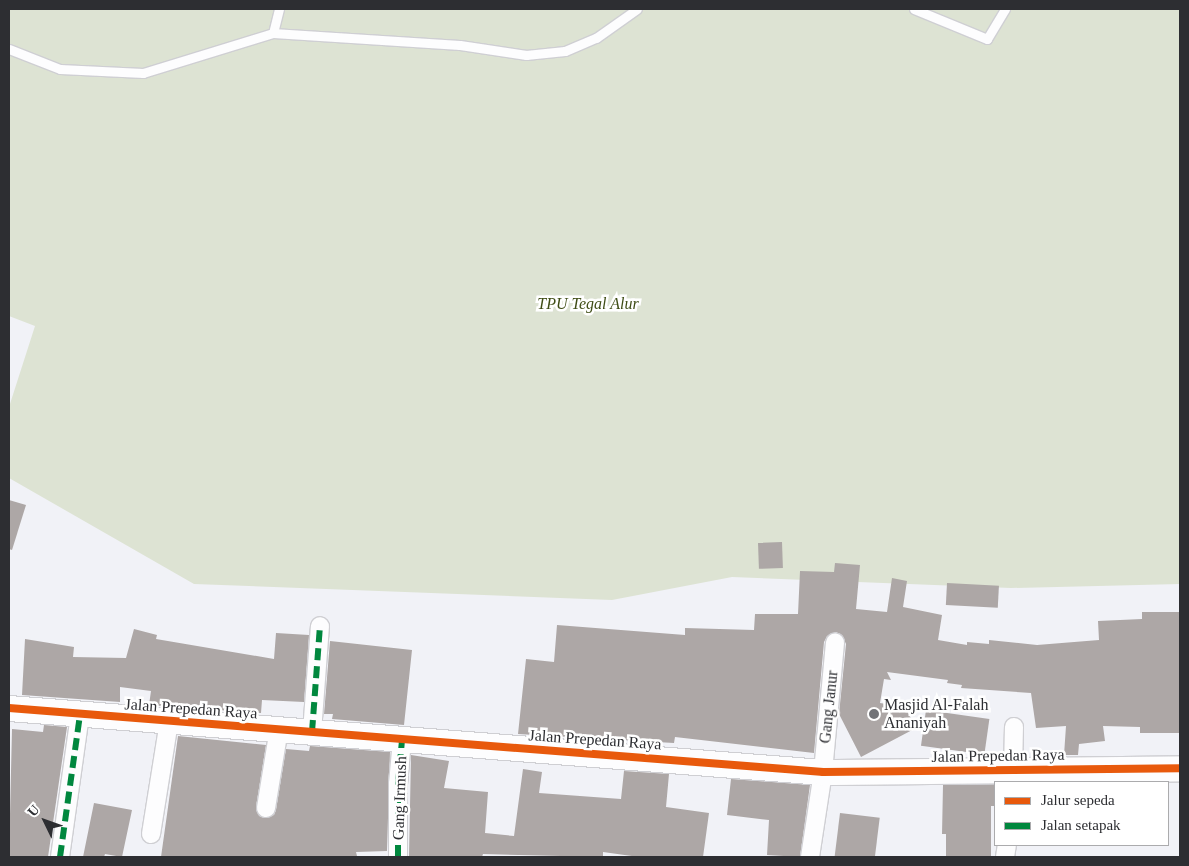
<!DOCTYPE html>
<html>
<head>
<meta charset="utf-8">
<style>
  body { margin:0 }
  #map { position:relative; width:1189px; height:866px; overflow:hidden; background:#f1f2f7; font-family:"Times New Roman",serif }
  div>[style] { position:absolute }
  .green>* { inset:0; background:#dde3d3 }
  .building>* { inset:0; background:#ada7a6; transform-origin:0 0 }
  .roads { filter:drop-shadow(1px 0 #cfcfd3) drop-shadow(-1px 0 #cfcfd3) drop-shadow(0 1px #cfcfd3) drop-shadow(0 -1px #cfcfd3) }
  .lane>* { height:9px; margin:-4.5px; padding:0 4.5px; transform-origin:4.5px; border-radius:4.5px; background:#fdfdfe }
  .street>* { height:18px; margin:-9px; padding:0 9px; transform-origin:9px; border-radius:9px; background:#fdfdfe }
  .secondary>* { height:25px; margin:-12.5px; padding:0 12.5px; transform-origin:12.5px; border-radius:12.5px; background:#fdfdfe }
  .quiet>* { height:6px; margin-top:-3px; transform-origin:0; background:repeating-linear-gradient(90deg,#00873e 0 12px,transparent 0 18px) }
  .cycleway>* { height:8px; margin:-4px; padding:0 4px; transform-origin:4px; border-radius:4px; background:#e8590c }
  .dots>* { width:14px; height:14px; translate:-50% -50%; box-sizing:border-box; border:2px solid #fff; border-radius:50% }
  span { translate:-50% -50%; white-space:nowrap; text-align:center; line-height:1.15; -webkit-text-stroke:5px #fff; paint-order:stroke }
  .park-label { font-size:16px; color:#3f4d15; font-style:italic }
  .poi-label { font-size:16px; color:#2d2e32 }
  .left { translate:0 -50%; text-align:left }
  .street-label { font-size:16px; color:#2d2e32 }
  .frame { position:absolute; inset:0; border:10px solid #2d2e32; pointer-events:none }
  .legend { position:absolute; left:994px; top:781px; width:175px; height:65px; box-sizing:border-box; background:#fff; border:1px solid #ababad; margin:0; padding:6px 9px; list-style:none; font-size:15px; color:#2d2e32 }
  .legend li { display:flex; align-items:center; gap:10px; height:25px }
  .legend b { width:25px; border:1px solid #ababad }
  .north { position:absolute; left:20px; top:796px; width:50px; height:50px; -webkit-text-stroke:4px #fff; paint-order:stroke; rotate:312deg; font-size:14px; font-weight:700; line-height:20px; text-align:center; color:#2d2e32 }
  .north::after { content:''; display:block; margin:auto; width:18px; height:22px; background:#2d2e32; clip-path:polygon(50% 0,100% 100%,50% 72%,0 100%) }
</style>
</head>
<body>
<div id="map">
  <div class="green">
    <div style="clip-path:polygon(9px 9px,1180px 9px,1180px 584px,1011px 588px,732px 577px,612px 600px,194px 584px,9px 478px,9px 407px,35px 326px,9px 316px)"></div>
  </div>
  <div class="building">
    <div style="clip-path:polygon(9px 500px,26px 505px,12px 550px,9px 549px)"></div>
    <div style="left:782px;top:542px;width:26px;height:24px;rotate:88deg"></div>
    <div style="clip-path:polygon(835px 563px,860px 565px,856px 609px,887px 612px,892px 578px,907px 581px,903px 607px,942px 615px,938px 640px,967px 645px,967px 642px,989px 644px,989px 640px,1037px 645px,1099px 640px,1098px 621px,1142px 619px,1142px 612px,1180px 612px,1180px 733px,1140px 733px,1140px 727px,1103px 726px,1105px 741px,1079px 744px,1078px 755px,1064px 755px,1066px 726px,1036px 728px,1031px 693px,961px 688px,962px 685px,947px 683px,948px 680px,887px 672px,891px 680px,884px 679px,880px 703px,905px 707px,916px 728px,861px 757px,839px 714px,846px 644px,842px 635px,836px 632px,827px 636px,824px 642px,814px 753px,675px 737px,674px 743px,518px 734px,526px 659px,554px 662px,557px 625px,685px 635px,685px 628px,754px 630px,755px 614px,798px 614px,800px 571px,834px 572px)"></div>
    <div style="left:947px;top:583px;width:52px;height:22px;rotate:3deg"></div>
    <div style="clip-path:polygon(134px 629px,157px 635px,156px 639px,274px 659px,276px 633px,309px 635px,304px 702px,262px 700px,261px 713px,149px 705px,151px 691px,120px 687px,120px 702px,22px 695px,25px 639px,74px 647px,73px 657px,126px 658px)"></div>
    <div style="clip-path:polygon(330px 641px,412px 650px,404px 725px,332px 719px,333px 714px,324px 714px)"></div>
    <div style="left:926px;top:710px;width:64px;height:36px;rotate:8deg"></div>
    <div style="clip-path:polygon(44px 725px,67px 727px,48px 857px,9px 857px,12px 729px,43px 732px)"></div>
    <div style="clip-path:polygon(178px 736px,266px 745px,256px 807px,259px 816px,265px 818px,274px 815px,276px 810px,286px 749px,309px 751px,310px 746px,390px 752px,387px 851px,356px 852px,357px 856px,335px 857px,161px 857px)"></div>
    <div style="clip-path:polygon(411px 755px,449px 761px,444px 788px,488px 792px,485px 833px,514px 836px,523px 769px,542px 772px,539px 793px,621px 799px,624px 771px,669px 774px,666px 807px,709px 813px,703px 857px,639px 857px,603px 852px,603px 857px,483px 854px,482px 857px,409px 857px)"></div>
    <div style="clip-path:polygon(731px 779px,810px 785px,800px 857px,767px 855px,769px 820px,727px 815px)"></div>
    <div style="clip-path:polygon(995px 784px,995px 806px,991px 806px,991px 857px,946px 857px,946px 834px,942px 834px,943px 785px)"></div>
    <div style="clip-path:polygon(94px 803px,132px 810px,122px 857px,105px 854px,104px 857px,83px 857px)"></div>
    <div style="left:840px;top:813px;width:40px;height:44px;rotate:7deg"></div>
  </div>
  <div class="roads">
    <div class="lane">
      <div style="left:914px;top:9px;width:79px;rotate:22.3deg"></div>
      <div style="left:987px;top:39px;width:35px;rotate:-59deg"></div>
      <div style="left:273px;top:33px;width:187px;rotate:3.7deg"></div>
      <div style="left:460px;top:45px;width:67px;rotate:8.6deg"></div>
      <div style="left:526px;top:55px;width:39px;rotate:-6deg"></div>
      <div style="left:565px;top:51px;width:34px;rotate:-23deg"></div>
      <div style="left:596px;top:38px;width:50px;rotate:-35.3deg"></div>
      <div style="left:9px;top:49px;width:55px;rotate:21.4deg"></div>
      <div style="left:60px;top:69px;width:83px;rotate:2.8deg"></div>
      <div style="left:143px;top:73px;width:136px;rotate:-17.1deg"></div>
      <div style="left:273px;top:33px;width:25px;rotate:-76deg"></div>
    </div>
    <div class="street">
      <div style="left:312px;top:732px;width:106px;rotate:-85.7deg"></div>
      <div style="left:1013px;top:770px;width:43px;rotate:-88.7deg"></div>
      <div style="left:266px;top:808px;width:80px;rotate:-80.7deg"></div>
      <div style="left:151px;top:834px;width:114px;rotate:-80.9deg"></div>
      <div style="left:60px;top:857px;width:144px;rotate:-82deg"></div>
      <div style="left:398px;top:857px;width:73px;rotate:-90deg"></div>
      <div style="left:398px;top:784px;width:44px;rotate:-84.8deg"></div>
      <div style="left:810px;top:857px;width:86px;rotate:-81.3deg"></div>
      <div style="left:823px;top:772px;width:130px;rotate:-84.7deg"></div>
      <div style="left:1005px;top:857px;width:12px;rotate:-81deg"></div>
    </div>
    <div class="secondary">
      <div style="left:9px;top:708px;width:817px;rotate:4.5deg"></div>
      <div style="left:823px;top:772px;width:357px;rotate:-0.6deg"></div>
    </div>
  </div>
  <div class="quiet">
    <div style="left:312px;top:732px;width:106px;rotate:-85.7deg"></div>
    <div style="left:60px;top:857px;width:144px;rotate:-82deg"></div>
    <div style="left:398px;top:857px;width:73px;rotate:-90deg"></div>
    <div style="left:398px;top:784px;width:44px;rotate:-84.8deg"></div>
  </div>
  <div class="cycleway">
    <div style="left:9px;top:708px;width:817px;rotate:4.5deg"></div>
    <div style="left:823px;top:772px;width:357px;rotate:-0.6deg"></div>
  </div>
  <div class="dots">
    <div style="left:874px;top:714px;background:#727377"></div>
  </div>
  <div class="park-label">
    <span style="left:588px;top:304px">TPU Tegal Alur</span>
  </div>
  <div class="poi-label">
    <span class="left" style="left:884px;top:714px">Masjid Al-Falah<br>Ananiyah</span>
  </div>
  <div class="street-label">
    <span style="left:829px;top:707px;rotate:-84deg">Gang Janur</span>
    <span style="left:191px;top:709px;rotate:4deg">Jalan Prepedan Raya</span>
    <span style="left:595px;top:740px;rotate:4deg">Jalan Prepedan Raya</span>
    <span style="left:998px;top:756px;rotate:-1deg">Jalan Prepedan Raya</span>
    <span style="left:400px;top:798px;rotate:-88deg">Gang Irmush</span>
  </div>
  <div class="frame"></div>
  <ul class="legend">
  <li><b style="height:6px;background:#e8590c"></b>Jalur sepeda</li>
  <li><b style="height:6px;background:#00873e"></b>Jalan setapak</li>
  </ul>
  <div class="north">U</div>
</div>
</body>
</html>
